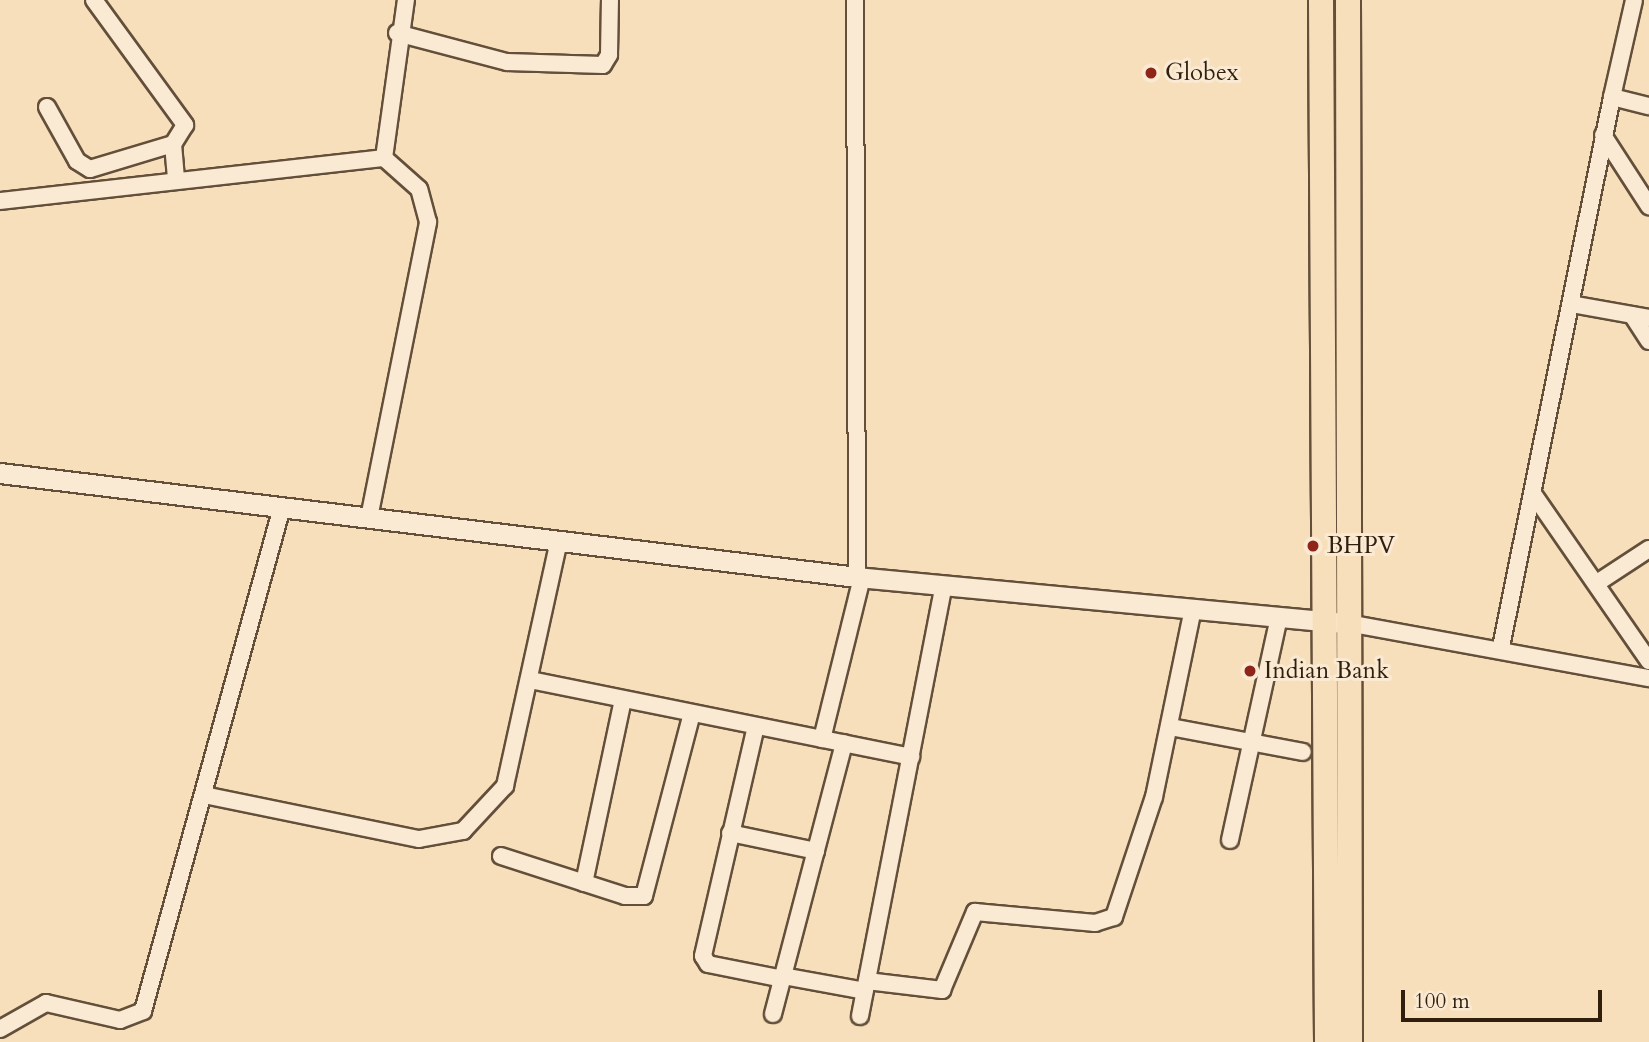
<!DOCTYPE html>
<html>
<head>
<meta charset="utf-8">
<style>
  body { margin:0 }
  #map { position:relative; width:1649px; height:1042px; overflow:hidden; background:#f8dfbc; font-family:Cardo,serif }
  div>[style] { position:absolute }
  .roads { filter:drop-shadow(2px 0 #634f3a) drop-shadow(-2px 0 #634f3a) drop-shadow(0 2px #634f3a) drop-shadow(0 -2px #634f3a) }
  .minor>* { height:16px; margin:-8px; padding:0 8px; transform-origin:8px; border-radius:8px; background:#faead3 }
  .tertiary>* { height:19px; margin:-9.5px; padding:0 9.5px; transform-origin:9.5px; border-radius:9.5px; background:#faead3 }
  .primary>* { height:24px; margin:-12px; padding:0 12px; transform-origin:12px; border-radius:12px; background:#f8dfbc }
  .dots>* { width:19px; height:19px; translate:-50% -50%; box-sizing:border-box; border:4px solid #faead3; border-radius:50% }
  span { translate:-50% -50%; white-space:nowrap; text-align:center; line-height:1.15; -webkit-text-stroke:6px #faead3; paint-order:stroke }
  .poi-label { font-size:24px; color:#311f0e }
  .left { translate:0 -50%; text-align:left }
  .scale { position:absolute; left:1401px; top:990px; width:201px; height:32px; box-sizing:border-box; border:4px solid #311f0e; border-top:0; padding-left:9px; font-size:21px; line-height:24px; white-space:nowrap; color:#311f0e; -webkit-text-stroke:5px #faead3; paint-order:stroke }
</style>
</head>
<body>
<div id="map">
  <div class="roads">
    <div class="minor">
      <div style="left:94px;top:0;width:155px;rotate:53.9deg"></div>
      <div style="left:185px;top:125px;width:22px;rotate:122deg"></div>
      <div style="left:173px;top:144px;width:37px;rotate:85deg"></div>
      <div style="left:855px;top:0;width:577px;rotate:89.8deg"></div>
      <div style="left:397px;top:33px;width:114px;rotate:14.8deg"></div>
      <div style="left:507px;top:62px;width:96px;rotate:1.8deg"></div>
      <div style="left:603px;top:65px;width:12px;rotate:-59deg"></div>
      <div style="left:609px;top:55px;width:55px;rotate:-89deg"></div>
      <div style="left:1612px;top:97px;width:99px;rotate:-77.2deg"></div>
      <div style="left:47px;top:107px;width:62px;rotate:60.9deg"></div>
      <div style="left:77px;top:161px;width:15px;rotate:32deg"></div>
      <div style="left:90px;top:169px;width:87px;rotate:-16.8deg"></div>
      <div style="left:1603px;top:135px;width:85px;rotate:57.1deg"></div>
      <div style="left:0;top:201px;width:386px;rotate:-6.4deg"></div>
      <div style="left:1571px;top:304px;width:79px;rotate:10.2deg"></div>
      <div style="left:1632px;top:315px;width:31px;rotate:57deg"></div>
      <div style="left:1534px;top:495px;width:202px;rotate:55.3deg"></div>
      <div style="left:369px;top:518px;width:302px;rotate:-78.7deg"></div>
      <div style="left:428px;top:222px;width:34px;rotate:-105deg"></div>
      <div style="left:419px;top:189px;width:47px;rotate:-138.5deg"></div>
      <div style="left:384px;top:158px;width:160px;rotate:-82.1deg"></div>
      <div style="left:1597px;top:583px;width:62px;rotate:-33.2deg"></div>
      <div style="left:1348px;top:623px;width:306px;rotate:10.4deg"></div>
      <div style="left:1501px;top:647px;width:561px;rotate:-78.59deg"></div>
      <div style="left:1612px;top:97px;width:38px;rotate:14deg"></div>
      <div style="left:530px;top:680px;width:389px;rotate:11.4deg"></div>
      <div style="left:756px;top:726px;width:236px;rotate:103deg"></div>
      <div style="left:703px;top:956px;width:9px;rotate:58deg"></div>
      <div style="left:708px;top:964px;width:76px;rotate:11.3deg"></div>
      <div style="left:1171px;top:727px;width:134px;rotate:10.7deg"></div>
      <div style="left:822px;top:739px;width:167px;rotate:-76.1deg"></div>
      <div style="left:204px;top:795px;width:219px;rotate:11.6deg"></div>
      <div style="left:419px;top:839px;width:45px;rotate:-10.3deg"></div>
      <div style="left:463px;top:831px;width:62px;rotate:-47deg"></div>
      <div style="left:505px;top:786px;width:251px;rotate:-77.6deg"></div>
      <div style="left:730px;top:833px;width:88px;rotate:11.8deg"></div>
      <div style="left:1230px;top:840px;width:227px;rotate:-77.6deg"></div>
      <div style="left:501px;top:856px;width:130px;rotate:17.9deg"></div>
      <div style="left:625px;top:896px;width:19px"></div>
      <div style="left:644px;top:896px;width:189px;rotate:-75.3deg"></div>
      <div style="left:584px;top:883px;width:188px;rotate:-78deg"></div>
      <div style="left:783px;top:976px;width:83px;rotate:10.4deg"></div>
      <div style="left:867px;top:981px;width:76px;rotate:6.8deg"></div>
      <div style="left:942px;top:990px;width:85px;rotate:-67.1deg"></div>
      <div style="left:975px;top:912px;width:121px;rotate:5.2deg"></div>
      <div style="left:1095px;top:923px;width:20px;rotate:-18deg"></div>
      <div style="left:1114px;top:917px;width:126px;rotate:-71.6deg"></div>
      <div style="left:1154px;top:797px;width:192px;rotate:-78.3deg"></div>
      <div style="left:773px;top:1014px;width:280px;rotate:-75.3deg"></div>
      <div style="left:860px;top:1016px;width:439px;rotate:-79deg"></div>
      <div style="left:0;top:1029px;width:53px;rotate:-29.5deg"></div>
      <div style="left:46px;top:1003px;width:76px;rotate:12.9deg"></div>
      <div style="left:120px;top:1020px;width:25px;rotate:-21deg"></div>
      <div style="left:143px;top:1011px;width:523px;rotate:-74.58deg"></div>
    </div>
    <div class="tertiary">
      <div style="left:0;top:473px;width:863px;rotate:6.92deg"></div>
      <div style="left:857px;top:577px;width:482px;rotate:5.4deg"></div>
    </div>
    <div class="primary">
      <div style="left:1321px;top:0;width:1042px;rotate:89.67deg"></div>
      <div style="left:1348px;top:0;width:1042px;rotate:89.89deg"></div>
    </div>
  </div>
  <div class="dots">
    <div style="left:1151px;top:73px;background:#8f2418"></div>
    <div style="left:1313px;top:546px;background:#8f2418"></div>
    <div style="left:1250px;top:671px;background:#8f2418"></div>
  </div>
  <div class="poi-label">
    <span class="left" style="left:1165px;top:73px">Globex</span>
    <span class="left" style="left:1327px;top:546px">BHPV</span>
    <span class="left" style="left:1264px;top:671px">Indian Bank</span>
  </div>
  <div class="scale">100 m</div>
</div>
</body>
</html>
